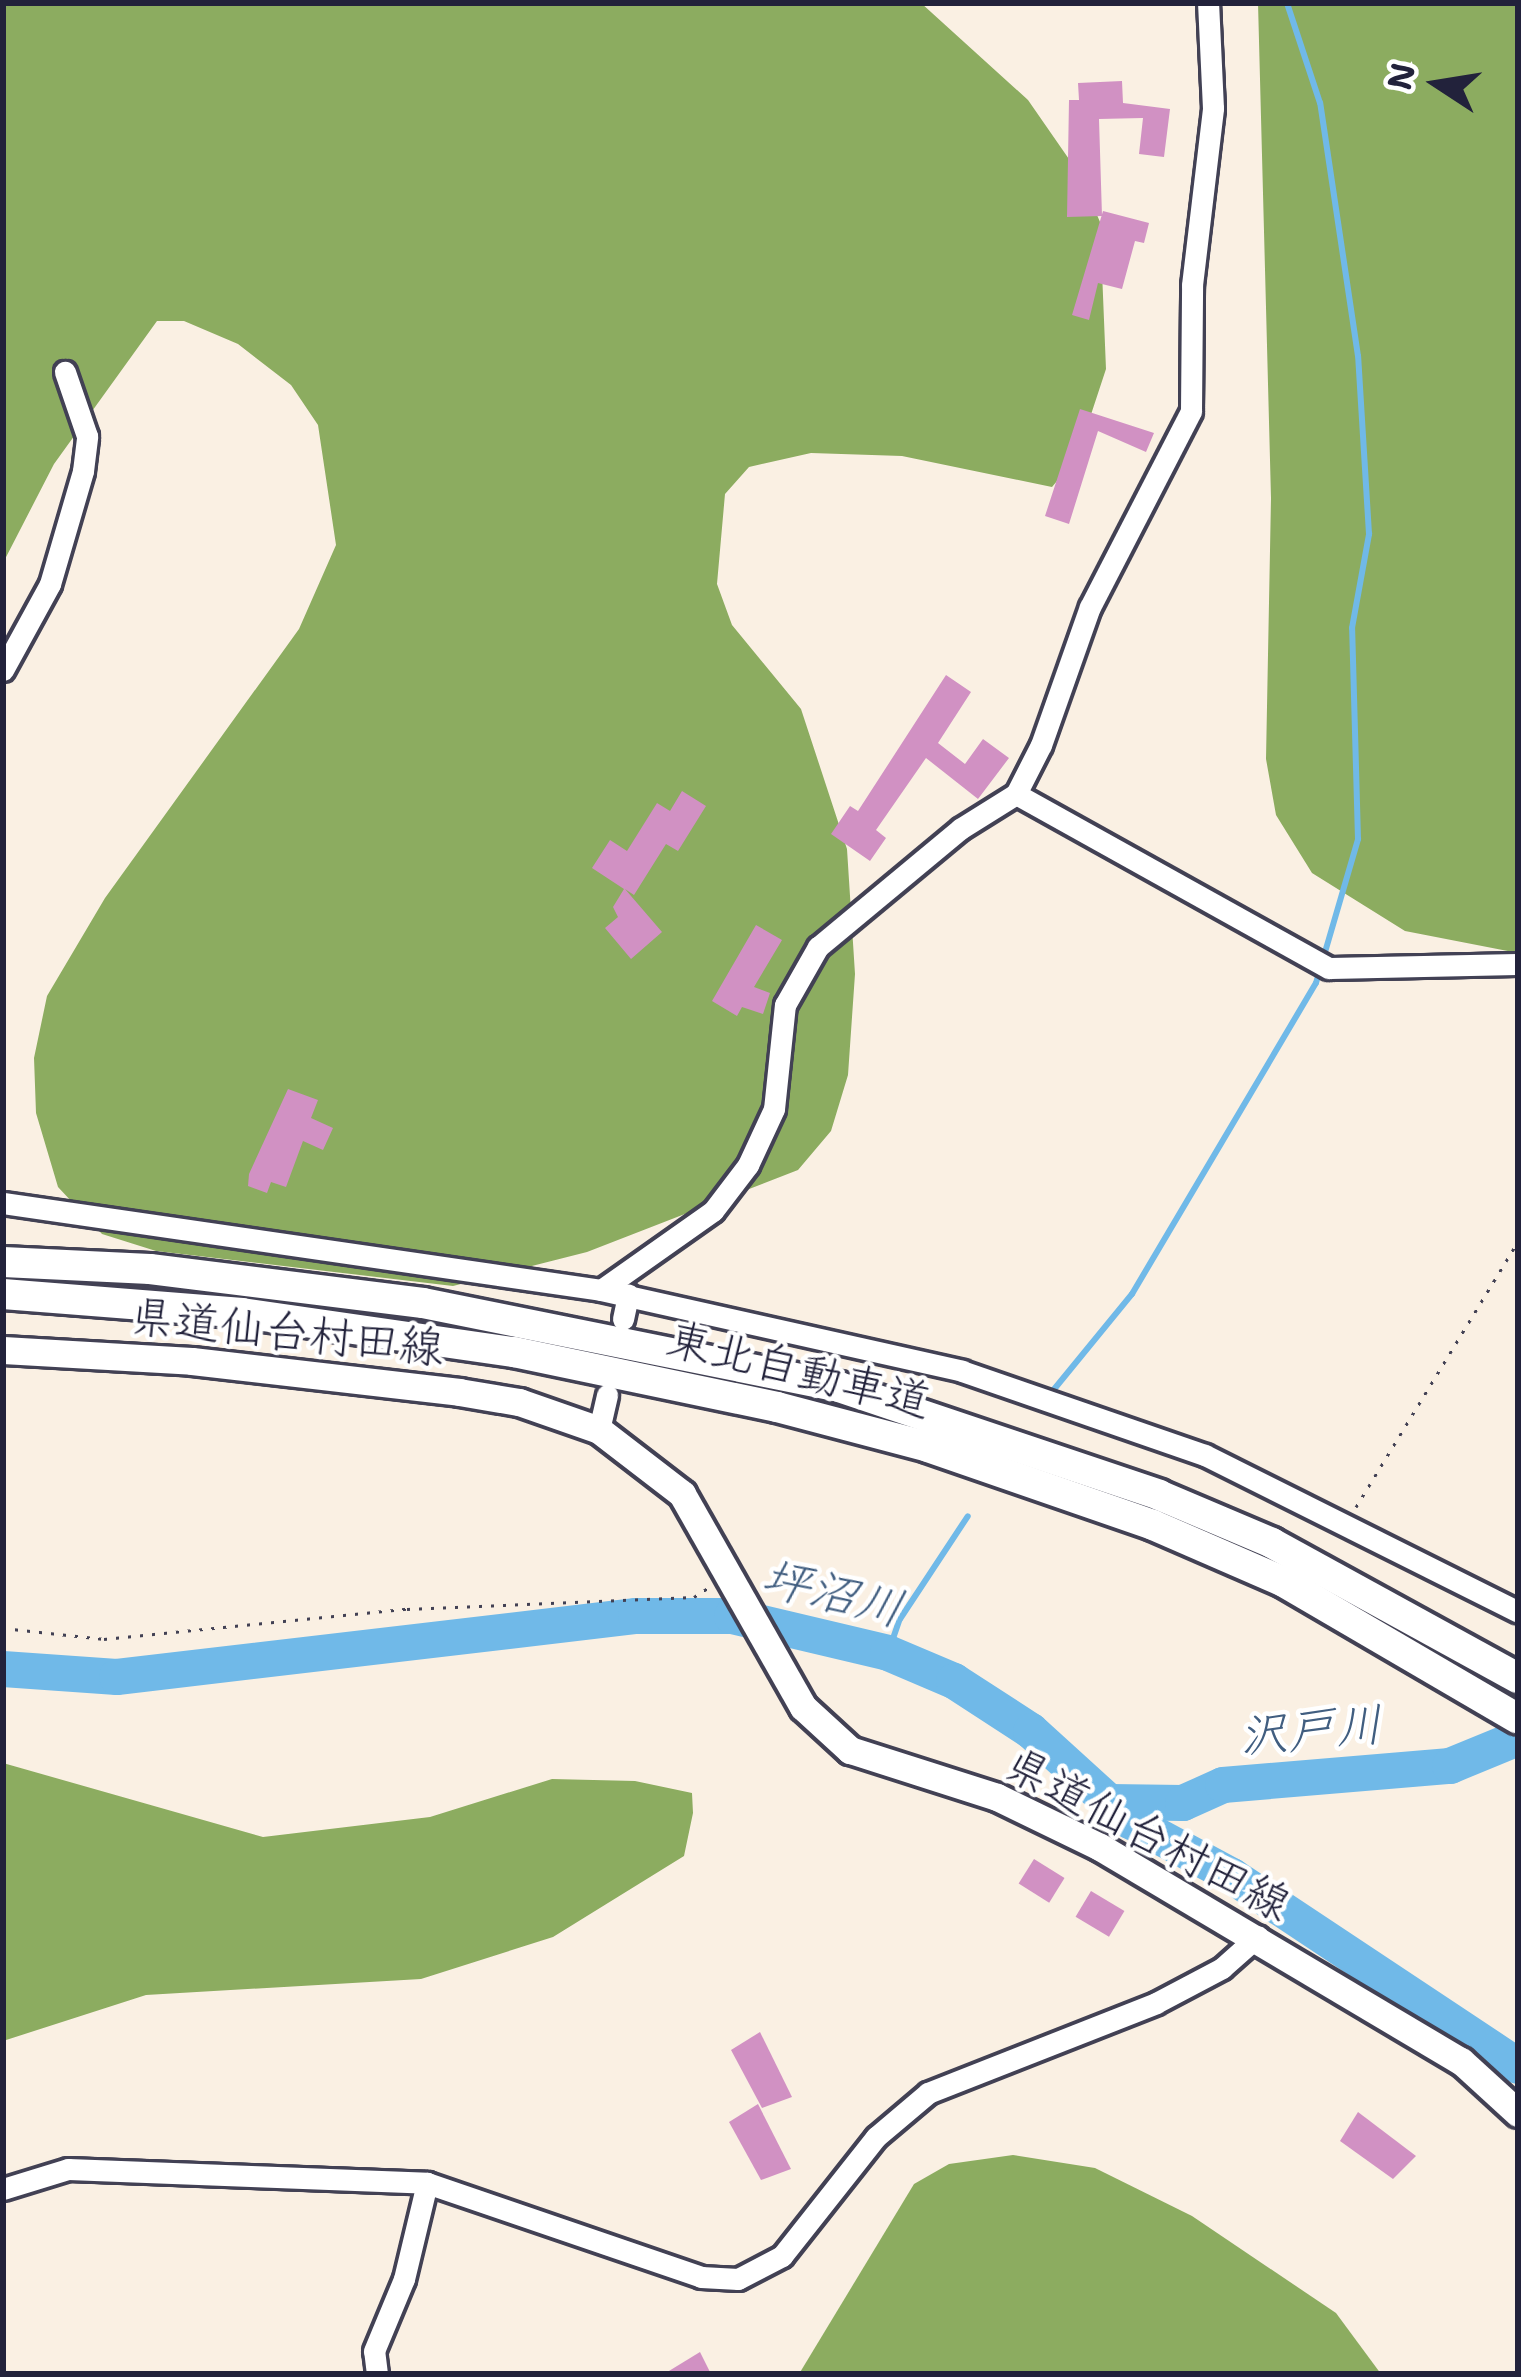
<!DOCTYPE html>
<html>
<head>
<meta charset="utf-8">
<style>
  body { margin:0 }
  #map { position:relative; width:1521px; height:2377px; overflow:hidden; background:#faf0e3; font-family:"Shantell Sans","Klee One",sans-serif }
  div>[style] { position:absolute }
  .forest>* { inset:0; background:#8cac60 }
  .stream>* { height:6px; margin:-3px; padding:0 3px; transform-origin:3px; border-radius:3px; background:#70b9e8 }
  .river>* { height:36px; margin:-18px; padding:0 18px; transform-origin:18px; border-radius:18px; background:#70b9e8 }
  .building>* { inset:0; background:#d191c3; transform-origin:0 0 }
  .path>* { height:3px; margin-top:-1.5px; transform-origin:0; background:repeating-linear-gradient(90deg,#424154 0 3px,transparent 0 12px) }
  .roads { filter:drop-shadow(3px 0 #424154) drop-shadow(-3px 0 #424154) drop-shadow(0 3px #424154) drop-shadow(0 -3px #424154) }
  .minor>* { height:21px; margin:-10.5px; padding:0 10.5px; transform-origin:10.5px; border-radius:10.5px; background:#fff }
  .major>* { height:27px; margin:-13.5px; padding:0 13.5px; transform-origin:13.5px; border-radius:13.5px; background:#fff }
  .highway>* { height:30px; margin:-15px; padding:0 15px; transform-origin:15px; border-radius:15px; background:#fff }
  span { translate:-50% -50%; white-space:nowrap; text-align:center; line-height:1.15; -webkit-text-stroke:9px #fff; paint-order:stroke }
  .street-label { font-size:45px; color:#22223b }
  .water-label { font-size:48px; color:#415e80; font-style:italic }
  .frame { position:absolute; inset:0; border:6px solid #22223b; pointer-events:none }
  .north { position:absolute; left:1377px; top:24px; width:120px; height:120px; -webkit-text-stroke:9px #fff; paint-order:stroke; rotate:282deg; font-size:33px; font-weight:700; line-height:48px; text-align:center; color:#22223b }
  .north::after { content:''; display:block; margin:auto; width:42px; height:54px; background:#22223b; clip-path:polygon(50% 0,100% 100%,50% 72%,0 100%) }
</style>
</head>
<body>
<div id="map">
  <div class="forest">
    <div style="clip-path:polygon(3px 3px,921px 3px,1028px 100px,1080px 175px,1100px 222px,1106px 369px,1077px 457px,1052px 487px,902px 456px,811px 453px,749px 467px,725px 494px,717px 584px,732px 625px,801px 709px,847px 849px,855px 974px,848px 1075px,831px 1131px,798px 1170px,587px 1252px,453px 1286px,156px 1251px,102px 1234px,58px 1187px,36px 1113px,34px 1058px,47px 996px,105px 898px,299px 629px,336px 545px,318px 425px,291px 385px,238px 344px,184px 321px,157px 321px,54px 464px,3px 563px)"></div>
    <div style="clip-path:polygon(1258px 3px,1518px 3px,1518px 953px,1405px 931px,1312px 873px,1276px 815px,1266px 759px,1271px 498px)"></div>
    <div style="clip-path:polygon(3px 1763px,263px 1837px,430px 1817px,552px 1779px,635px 1781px,692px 1793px,693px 1813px,684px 1856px,553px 1937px,421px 1979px,146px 1995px,3px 2041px)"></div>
    <div style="clip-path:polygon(1013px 2155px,1095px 2168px,1192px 2216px,1336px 2313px,1381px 2374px,799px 2374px,914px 2184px,949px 2164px)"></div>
  </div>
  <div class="stream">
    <div style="left:1051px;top:1393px;width:128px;rotate:-50.7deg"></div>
    <div style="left:1132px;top:1294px;width:361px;rotate:-59.4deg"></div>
    <div style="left:1316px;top:983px;width:150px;rotate:-73.7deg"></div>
    <div style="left:1358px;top:839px;width:211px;rotate:-91.6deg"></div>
    <div style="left:1352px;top:628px;width:96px;rotate:-79.7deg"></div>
    <div style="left:1369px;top:534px;width:178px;rotate:-93.5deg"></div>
    <div style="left:1358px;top:356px;width:256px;rotate:-98.5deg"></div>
    <div style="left:1320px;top:103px;width:105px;rotate:-108.3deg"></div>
    <div style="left:888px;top:1653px;width:36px;rotate:-71deg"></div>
    <div style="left:900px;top:1619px;width:123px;rotate:-56.6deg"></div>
  </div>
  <div class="river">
    <div style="left:3px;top:1669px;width:114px;rotate:4deg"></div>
    <div style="left:117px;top:1677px;width:523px;rotate:-6.7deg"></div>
    <div style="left:636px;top:1616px;width:96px"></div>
    <div style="left:732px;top:1616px;width:160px;rotate:13.3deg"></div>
    <div style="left:888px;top:1653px;width:72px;rotate:23deg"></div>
    <div style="left:954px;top:1681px;width:92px;rotate:33deg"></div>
    <div style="left:1031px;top:1731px;width:134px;rotate:42.3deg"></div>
    <div style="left:1130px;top:1821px;width:116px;rotate:28.3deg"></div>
    <div style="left:1232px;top:1876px;width:343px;rotate:33.6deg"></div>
    <div style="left:1110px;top:1802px;width:73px;rotate:0.8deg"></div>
    <div style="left:1183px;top:1803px;width:44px;rotate:-24.2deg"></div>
    <div style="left:1223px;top:1785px;width:228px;rotate:-4.8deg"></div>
    <div style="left:1450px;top:1766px;width:74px;rotate:-22.4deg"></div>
  </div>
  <div class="building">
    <div style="clip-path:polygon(1122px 81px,1123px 103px,1170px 109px,1164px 157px,1139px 154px,1143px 118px,1099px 119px,1102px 216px,1067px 217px,1069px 100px,1079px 100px,1078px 83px)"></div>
    <div style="clip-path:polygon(1103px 211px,1149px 223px,1144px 243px,1135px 241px,1122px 289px,1098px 283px,1089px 320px,1072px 315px)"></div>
    <div style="clip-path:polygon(1080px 409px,1154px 433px,1146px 452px,1098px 431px,1069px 524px,1045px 516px)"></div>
    <div style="clip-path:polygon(946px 675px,971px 692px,938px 743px,965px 764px,983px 739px,1009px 758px,978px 799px,926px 758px,876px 830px,886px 838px,870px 861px,831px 834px,850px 806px,858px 811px)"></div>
    <div style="clip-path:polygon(682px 791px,706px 806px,678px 851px,666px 844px,634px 895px,625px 889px,662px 932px,631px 959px,605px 928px,618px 917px,613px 907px,624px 889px,592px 868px,610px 840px,627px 851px,657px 803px,670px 811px)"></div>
    <div style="clip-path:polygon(756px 925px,782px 940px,754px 987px,770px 993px,763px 1014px,742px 1007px,737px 1016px,712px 1001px)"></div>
    <div style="clip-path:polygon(288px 1089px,318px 1100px,311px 1118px,333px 1128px,323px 1150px,303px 1141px,286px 1187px,271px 1182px,267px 1193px,248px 1186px,249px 1174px)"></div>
    <div style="left:1034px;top:1859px;width:36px;height:29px;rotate:32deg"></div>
    <div style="left:1091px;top:1891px;width:39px;height:30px;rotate:31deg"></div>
    <div style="clip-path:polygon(760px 2032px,792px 2097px,762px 2108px,731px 2050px)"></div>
    <div style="clip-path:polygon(758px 2104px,791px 2169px,761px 2180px,729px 2122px)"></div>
    <div style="clip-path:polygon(1358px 2112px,1416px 2156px,1393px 2179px,1340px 2141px)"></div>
    <div style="clip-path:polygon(700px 2352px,711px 2374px,664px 2374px)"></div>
  </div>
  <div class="path">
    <div style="left:1356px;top:1507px;width:311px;rotate:-58.6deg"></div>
    <div style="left:3px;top:1628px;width:102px;rotate:6.2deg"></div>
    <div style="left:104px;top:1639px;width:304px;rotate:-5.7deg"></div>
    <div style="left:407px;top:1609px;width:287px;rotate:-2.4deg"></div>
    <div style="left:694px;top:1597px;width:17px;rotate:-33deg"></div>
  </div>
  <div class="roads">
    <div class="minor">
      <div style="left:3px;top:670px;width:98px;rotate:-61.3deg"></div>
      <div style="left:50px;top:584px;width:118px;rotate:-73.7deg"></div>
      <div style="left:83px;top:471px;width:35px;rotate:-83deg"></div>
      <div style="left:87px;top:436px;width:68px;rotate:-109deg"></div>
      <div style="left:1016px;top:794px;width:358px;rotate:29.1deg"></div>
      <div style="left:1329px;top:968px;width:189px;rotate:-1.2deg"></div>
      <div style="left:3px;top:1203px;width:604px;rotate:8.28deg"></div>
      <div style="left:601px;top:1290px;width:370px;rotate:12.6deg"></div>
      <div style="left:962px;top:1371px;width:257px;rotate:19.1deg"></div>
      <div style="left:1205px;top:1455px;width:350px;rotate:26.6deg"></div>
      <div style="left:601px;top:1290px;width:137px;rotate:-35.2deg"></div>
      <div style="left:713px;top:1211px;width:58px;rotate:-52.7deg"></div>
      <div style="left:748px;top:1165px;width:62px;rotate:-65.1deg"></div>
      <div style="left:774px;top:1109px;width:105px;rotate:-84deg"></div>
      <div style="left:785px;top:1005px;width:67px;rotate:-60.4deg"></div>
      <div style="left:818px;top:947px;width:185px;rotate:-39.7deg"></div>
      <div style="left:960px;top:829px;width:66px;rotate:-32deg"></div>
      <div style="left:1016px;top:794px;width:55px;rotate:-63deg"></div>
      <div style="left:1041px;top:745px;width:146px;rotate:-70.5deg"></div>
      <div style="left:1090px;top:607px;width:220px;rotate:-62.7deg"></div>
      <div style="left:1191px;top:411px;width:126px;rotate:-89.5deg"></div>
      <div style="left:1192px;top:285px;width:178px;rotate:-83.2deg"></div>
      <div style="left:1213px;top:108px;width:105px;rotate:-92.7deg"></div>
      <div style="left:623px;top:1319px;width:25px;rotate:-78deg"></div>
      <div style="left:599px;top:1430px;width:36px;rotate:-77deg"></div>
      <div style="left:3px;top:2189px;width:68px;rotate:-17.1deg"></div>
      <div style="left:68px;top:2169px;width:359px;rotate:2.2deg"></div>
      <div style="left:427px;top:2183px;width:290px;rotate:18.9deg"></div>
      <div style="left:701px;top:2277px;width:37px;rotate:3deg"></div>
      <div style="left:738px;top:2279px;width:50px;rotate:-27.6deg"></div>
      <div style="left:782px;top:2256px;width:152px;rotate:-51.7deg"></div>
      <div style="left:876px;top:2137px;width:68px;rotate:-40.2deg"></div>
      <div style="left:928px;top:2093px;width:245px;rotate:-21.5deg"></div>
      <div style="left:1156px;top:2003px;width:75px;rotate:-27.9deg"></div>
      <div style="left:1222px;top:1968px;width:48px;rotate:-41.6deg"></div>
      <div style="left:377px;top:2374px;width:23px;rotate:-97deg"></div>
      <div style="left:374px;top:2351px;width:78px;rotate:-67.4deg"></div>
      <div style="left:404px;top:2279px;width:99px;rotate:-76.5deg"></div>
    </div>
    <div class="major">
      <div style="left:3px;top:1350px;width:189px;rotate:3.3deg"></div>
      <div style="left:192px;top:1361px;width:269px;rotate:6.6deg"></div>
      <div style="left:459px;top:1392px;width:61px;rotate:9.5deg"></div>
      <div style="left:519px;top:1402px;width:85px;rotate:19.3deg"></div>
      <div style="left:599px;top:1430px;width:105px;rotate:37.6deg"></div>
      <div style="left:682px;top:1494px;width:245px;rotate:60.4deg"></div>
      <div style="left:803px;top:1707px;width:64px;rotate:42.5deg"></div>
      <div style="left:850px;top:1750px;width:154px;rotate:17.7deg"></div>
      <div style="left:997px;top:1797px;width:114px;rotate:25.9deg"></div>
      <div style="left:1100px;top:1847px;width:420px;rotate:30.7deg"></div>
      <div style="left:1461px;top:2061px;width:77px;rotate:42.4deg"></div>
    </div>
    <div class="highway">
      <div style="left:3px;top:1262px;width:147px;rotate:2.7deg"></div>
      <div style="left:150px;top:1269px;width:275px;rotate:7.1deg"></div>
      <div style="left:423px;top:1303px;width:424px;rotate:11.4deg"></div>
      <div style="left:839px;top:1387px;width:338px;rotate:18.6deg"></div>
      <div style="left:1159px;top:1495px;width:123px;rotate:23deg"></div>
      <div style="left:1272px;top:1543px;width:281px;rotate:28.8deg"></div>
      <div style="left:3px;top:1294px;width:240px;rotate:4.5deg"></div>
      <div style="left:242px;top:1313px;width:275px;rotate:8.2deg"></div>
      <div style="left:514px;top:1352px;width:269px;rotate:11.8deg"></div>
      <div style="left:777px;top:1407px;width:156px;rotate:14.8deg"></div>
      <div style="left:928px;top:1447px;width:238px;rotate:19.1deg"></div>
      <div style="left:1153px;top:1525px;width:143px;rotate:23.5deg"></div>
      <div style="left:1284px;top:1582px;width:271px;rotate:30.3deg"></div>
    </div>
  </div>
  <div class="street-label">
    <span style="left:287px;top:1332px;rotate:6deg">県道仙台村田線</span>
    <span style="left:799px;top:1370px;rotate:14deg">東北自動車道</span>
    <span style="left:1148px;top:1834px;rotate:28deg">県道仙台村田線</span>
  </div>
  <div class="water-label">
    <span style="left:833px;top:1593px;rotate:14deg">坪沼川</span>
    <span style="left:1311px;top:1730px;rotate:-5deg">沢戸川</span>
  </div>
  <div class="frame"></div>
  <div class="north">N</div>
</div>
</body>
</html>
